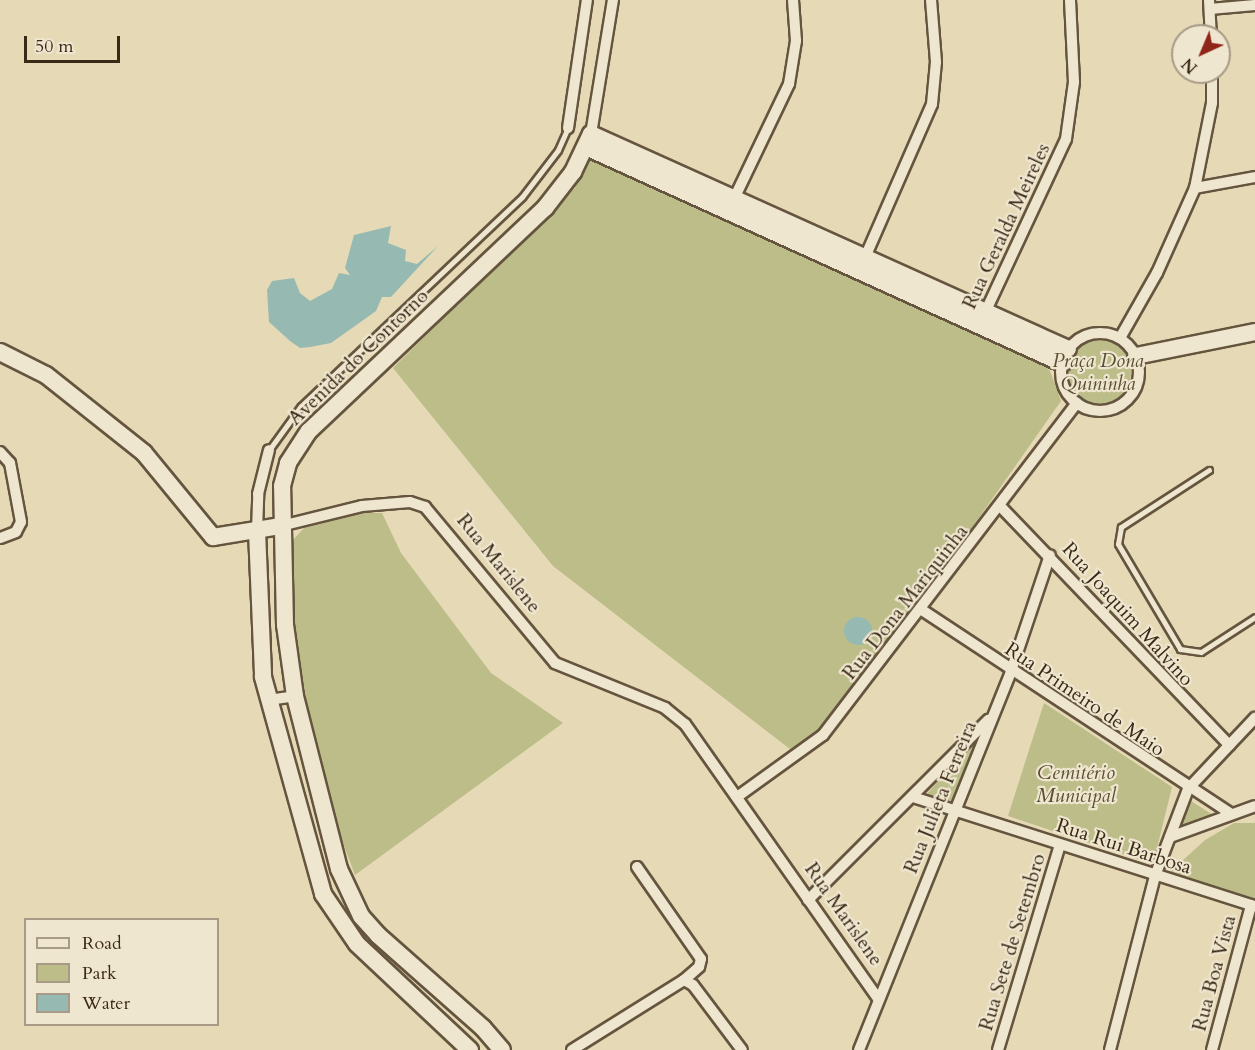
<!DOCTYPE html>
<html>
<head>
<meta charset="utf-8">
<style>
  body { margin:0 }
  #map { position:relative; width:1255px; height:1050px; overflow:hidden; background:#e6d9b6; font-family:Cardo,serif }
  div>[style] { position:absolute }
  .green>* { inset:0; background:#bcbd89 }
  .round { border-radius:50% }
  .water>* { inset:0; background:#96bab1 }
  .roads { filter:drop-shadow(2px 0 #65553e) drop-shadow(-2px 0 #65553e) drop-shadow(0 2px #65553e) drop-shadow(0 -2px #65553e) }
  .lane>* { height:5px; margin:-2.5px; padding:0 2.5px; transform-origin:2.5px; border-radius:2.5px; background:#efe6d0 }
  .street>* { height:10px; margin:-5px; padding:0 5px; transform-origin:5px; border-radius:5px; background:#efe6d0 }
  .street>.ring { margin:-5px; padding:0; box-sizing:content-box; background:none; border:10px solid #efe6d0; border-radius:50% }
  .secondary>* { height:16px; margin:-8px; padding:0 8px; transform-origin:8px; border-radius:8px; background:#efe6d0 }
  span { translate:-50% -50%; white-space:nowrap; text-align:center; line-height:1.15; -webkit-text-stroke:4.5px #efe6d0; paint-order:stroke }
  .street-label { font-size:20px; color:#3a2916 }
  .park-label { font-size:20px; color:#5a4e33; font-style:italic }
  .legend { position:absolute; left:24px; top:918px; width:195px; height:108px; box-sizing:border-box; background:#efe6d0; border:2px solid #a79a86; margin:0; padding:8px 10px; list-style:none; font-size:18px; color:#3a2916 }
  .legend li { display:flex; align-items:center; gap:12px; height:30px }
  .legend b { width:30px; border:2px solid #a79a86 }
  .north { position:absolute; left:1171px; top:24px; width:60px; height:60px; box-sizing:border-box; background:#efe6d0; border:2px solid #a79a86; border-radius:50%; rotate:224deg; font-size:16px; font-weight:700; line-height:24px; text-align:center; color:#3a2916 }
  .north::after { content:''; display:block; margin:auto; width:21px; height:27px; background:#8f2418; clip-path:polygon(50% 0,100% 100%,50% 72%,0 100%) }
  .scale { position:absolute; left:24px; top:36px; width:96px; height:27px; box-sizing:border-box; border:3px solid #3a2916; border-top:0; padding-left:8px; font-size:18px; line-height:21px; white-space:nowrap; color:#3a2916; -webkit-text-stroke:4px #efe6d0; paint-order:stroke }
</style>
</head>
<body>
<div id="map">
  <div class="green">
    <div style="clip-path:polygon(592px 150px,1035px 355px,1050px 371px,1061px 401px,926px 593px,816px 733px,790px 749px,553px 566px,393px 368px,575px 188px)"></div>
    <div class="round" style="left:1065px;top:339px;width:66px;height:66px"></div>
    <div style="clip-path:polygon(363px 513px,382px 513px,401px 553px,491px 673px,563px 723px,355px 875px,332px 814px,309px 719px,293px 612px,293px 540px,304px 528px)"></div>
    <div style="clip-path:polygon(1044px 703px,1172px 787px,1153px 864px,1008px 816px)"></div>
    <div style="clip-path:polygon(977px 737px,981px 741px,952px 801px,925px 796px)"></div>
    <div style="clip-path:polygon(1191px 801px,1213px 815px,1181px 828px)"></div>
    <div style="clip-path:polygon(1234px 823px,1255px 823px,1255px 899px,1169px 873px,1205px 840px)"></div>
  </div>
  <div class="water">
    <div style="clip-path:polygon(391px 226px,388px 243px,406px 250px,405px 261px,417px 264px,438px 246px,391px 297px,382px 297px,376px 311px,331px 343px,310px 347px,300px 348px,290px 341px,269px 322px,267px 290px,272px 281px,294px 278px,300px 293px,310px 301px,332px 289px,339px 273px,350px 275px,345px 268px,354px 235px)"></div>
    <div class="round" style="left:844px;top:617px;width:28px;height:28px"></div>
  </div>
  <div class="roads">
    <div class="lane">
      <div style="left:269px;top:450px;width:54px;rotate:-54deg"></div>
      <div style="left:301px;top:406px;width:304px;rotate:-43.4deg"></div>
      <div style="left:522px;top:197px;width:59px;rotate:-52.5deg"></div>
      <div style="left:558px;top:150px;width:24px;rotate:-66deg"></div>
      <div style="left:1209px;top:470px;width:105px;rotate:147.1deg"></div>
      <div style="left:1121px;top:527px;width:17px;rotate:100deg"></div>
      <div style="left:1118px;top:544px;width:122px;rotate:59.4deg"></div>
      <div style="left:1180px;top:649px;width:21px;rotate:8deg"></div>
      <div style="left:1201px;top:652px;width:64px;rotate:-32.9deg"></div>
    </div>
    <div class="street">
      <div style="left:1209px;top:0;width:36px;rotate:87deg"></div>
      <div style="left:1210px;top:9px;width:45px;rotate:-5.1deg"></div>
      <div style="left:568px;top:128px;width:129px;rotate:-81.6deg"></div>
      <div style="left:591px;top:134px;width:136px;rotate:-80.7deg"></div>
      <div style="left:1195px;top:188px;width:61px;rotate:-10.4deg"></div>
      <div style="left:732px;top:203px;width:132px;rotate:-64.4deg"></div>
      <div style="left:789px;top:84px;width:44px;rotate:-80.8deg"></div>
      <div style="left:796px;top:41px;width:41px;rotate:-94.2deg"></div>
      <div style="left:863px;top:262px;width:172px;rotate:-66.4deg"></div>
      <div style="left:932px;top:104px;width:42px;rotate:-84.6deg"></div>
      <div style="left:936px;top:62px;width:62px;rotate:-94.6deg"></div>
      <div style="left:983px;top:317px;width:196px;rotate:-65deg"></div>
      <div style="left:1066px;top:139px;width:58px;rotate:-82deg"></div>
      <div style="left:1074px;top:82px;width:82px;rotate:-92.8deg"></div>
      <div class="ring" style="left:1061px;top:333px;width:68px;height:68px"></div>
      <div style="left:1120px;top:338px;width:75px;rotate:-60.4deg"></div>
      <div style="left:1157px;top:273px;width:93px;rotate:-65.9deg"></div>
      <div style="left:1195px;top:188px;width:87px;rotate:-78.7deg"></div>
      <div style="left:1212px;top:103px;width:31px;rotate:-90deg"></div>
      <div style="left:0;top:452px;width:15px;rotate:48deg"></div>
      <div style="left:10px;top:463px;width:60px;rotate:79.4deg"></div>
      <div style="left:21px;top:522px;width:11px;rotate:117deg"></div>
      <div style="left:16px;top:532px;width:17px;rotate:159deg"></div>
      <div style="left:1001px;top:507px;width:330px;rotate:46.2deg"></div>
      <div style="left:281px;top:526px;width:83px;rotate:-13.9deg"></div>
      <div style="left:362px;top:506px;width:48px;rotate:-4.8deg"></div>
      <div style="left:410px;top:502px;width:16px;rotate:18deg"></div>
      <div style="left:425px;top:507px;width:203px;rotate:50.2deg"></div>
      <div style="left:555px;top:663px;width:119px;rotate:22.2deg"></div>
      <div style="left:665px;top:708px;width:26px;rotate:39deg"></div>
      <div style="left:685px;top:724px;width:336px;rotate:54.9deg"></div>
      <div style="left:257px;top:531px;width:37px;rotate:-88deg"></div>
      <div style="left:258px;top:494px;width:45px;rotate:-76deg"></div>
      <div style="left:922px;top:610px;width:370px;rotate:33.4deg"></div>
      <div style="left:268px;top:700px;width:27px;rotate:-8deg"></div>
      <div style="left:737px;top:797px;width:106px;rotate:-35.8deg"></div>
      <div style="left:823px;top:735px;width:418px;rotate:-52.6deg"></div>
      <div style="left:913px;top:797px;width:359px;rotate:17.7deg"></div>
      <div style="left:1170px;top:837px;width:90px;rotate:-20deg"></div>
      <div style="left:637px;top:867px;width:112px;rotate:55.2deg"></div>
      <div style="left:701px;top:959px;width:8px;rotate:104deg"></div>
      <div style="left:699px;top:967px;width:20px;rotate:139deg"></div>
      <div style="left:808px;top:900px;width:255px;rotate:-45deg"></div>
      <div style="left:572px;top:1050px;width:132px;rotate:-32deg"></div>
      <div style="left:684px;top:980px;width:10px;rotate:29deg"></div>
      <div style="left:693px;top:985px;width:81px;rotate:53deg"></div>
      <div style="left:859px;top:1050px;width:408px;rotate:-68.1deg"></div>
      <div style="left:1011px;top:671px;width:122px;rotate:-71.4deg"></div>
      <div style="left:998px;top:1050px;width:214px;rotate:-73.2deg"></div>
      <div style="left:1110px;top:1050px;width:180px;rotate:-75.5deg"></div>
      <div style="left:1155px;top:876px;width:93px;rotate:-69.2deg"></div>
      <div style="left:1188px;top:789px;width:98px;rotate:-46.7deg"></div>
      <div style="left:1212px;top:1050px;width:150px;rotate:-74.9deg"></div>
    </div>
    <div class="secondary">
      <div style="left:586px;top:147px;width:523px;rotate:24.41deg"></div>
      <div style="left:0;top:352px;width:51px;rotate:26.6deg"></div>
      <div style="left:46px;top:375px;width:125px;rotate:38.5deg"></div>
      <div style="left:144px;top:453px;width:109px;rotate:50.6deg"></div>
      <div style="left:213px;top:537px;width:69px;rotate:-9.2deg"></div>
      <div style="left:1136px;top:356px;width:121px;rotate:-11.4deg"></div>
      <div style="left:257px;top:531px;width:146px;rotate:87.6deg"></div>
      <div style="left:263px;top:677px;width:225px;rotate:74.5deg"></div>
      <div style="left:323px;top:894px;width:60px;rotate:55.8deg"></div>
      <div style="left:357px;top:944px;width:155px;rotate:43.2deg"></div>
      <div style="left:502px;top:1050px;width:29px;rotate:-131deg"></div>
      <div style="left:483px;top:1028px;width:140px;rotate:-138.5deg"></div>
      <div style="left:378px;top:935px;width:25px;rotate:-132deg"></div>
      <div style="left:361px;top:916px;width:52px;rotate:-115.1deg"></div>
      <div style="left:339px;top:869px;width:179px;rotate:-104.3deg"></div>
      <div style="left:295px;top:696px;width:72px;rotate:-98deg"></div>
      <div style="left:285px;top:625px;width:139px;rotate:-91.2deg"></div>
      <div style="left:282px;top:486px;width:24px;rotate:-75deg"></div>
      <div style="left:288px;top:463px;width:38px;rotate:-57deg"></div>
      <div style="left:309px;top:431px;width:325px;rotate:-43.4deg"></div>
      <div style="left:545px;top:208px;width:46px;rotate:-52.1deg"></div>
      <div style="left:573px;top:172px;width:42px;rotate:-64.7deg"></div>
      <div style="left:591px;top:134px;width:523px;rotate:24.26deg"></div>
    </div>
  </div>
  <div class="street-label">
    <span style="left:1006px;top:226px;rotate:-65deg">Rua Geralda Meireles</span>
    <span style="left:358px;top:357px;rotate:-44deg">Avenida do Contorno</span>
    <span style="left:499px;top:563px;rotate:51deg">Rua Marislene</span>
    <span style="left:905px;top:602px;rotate:-52deg">Rua Dona Mariquinha</span>
    <span style="left:1128px;top:614px;rotate:48deg">Rua Joaquim Malvino</span>
    <span style="left:1085px;top:699px;rotate:34deg">Rua Primeiro de Maio</span>
    <span style="left:940px;top:797px;rotate:-68deg">Rua Julieta Ferreira</span>
    <span style="left:1124px;top:846px;rotate:18deg">Rua Rui Barbosa</span>
    <span style="left:844px;top:914px;rotate:55deg">Rua Marislene</span>
    <span style="left:1012px;top:942px;rotate:-73deg">Rua Sete de Setembro</span>
    <span style="left:1214px;top:973px;rotate:-75deg">Rua Boa Vista</span>
  </div>
  <div class="park-label">
    <span style="left:1098px;top:372px">Praça Dona<br>Quininha</span>
    <span style="left:1076px;top:784px">Cemitério<br>Municipal</span>
  </div>
  <ul class="legend">
  <li><b style="height:8px;background:#efe6d0"></b>Road</li>
  <li><b style="height:16px;background:#bcbd89"></b>Park</li>
  <li><b style="height:16px;background:#96bab1"></b>Water</li>
  </ul>
  <div class="north">N</div>
  <div class="scale">50 m</div>
</div>
</body>
</html>
